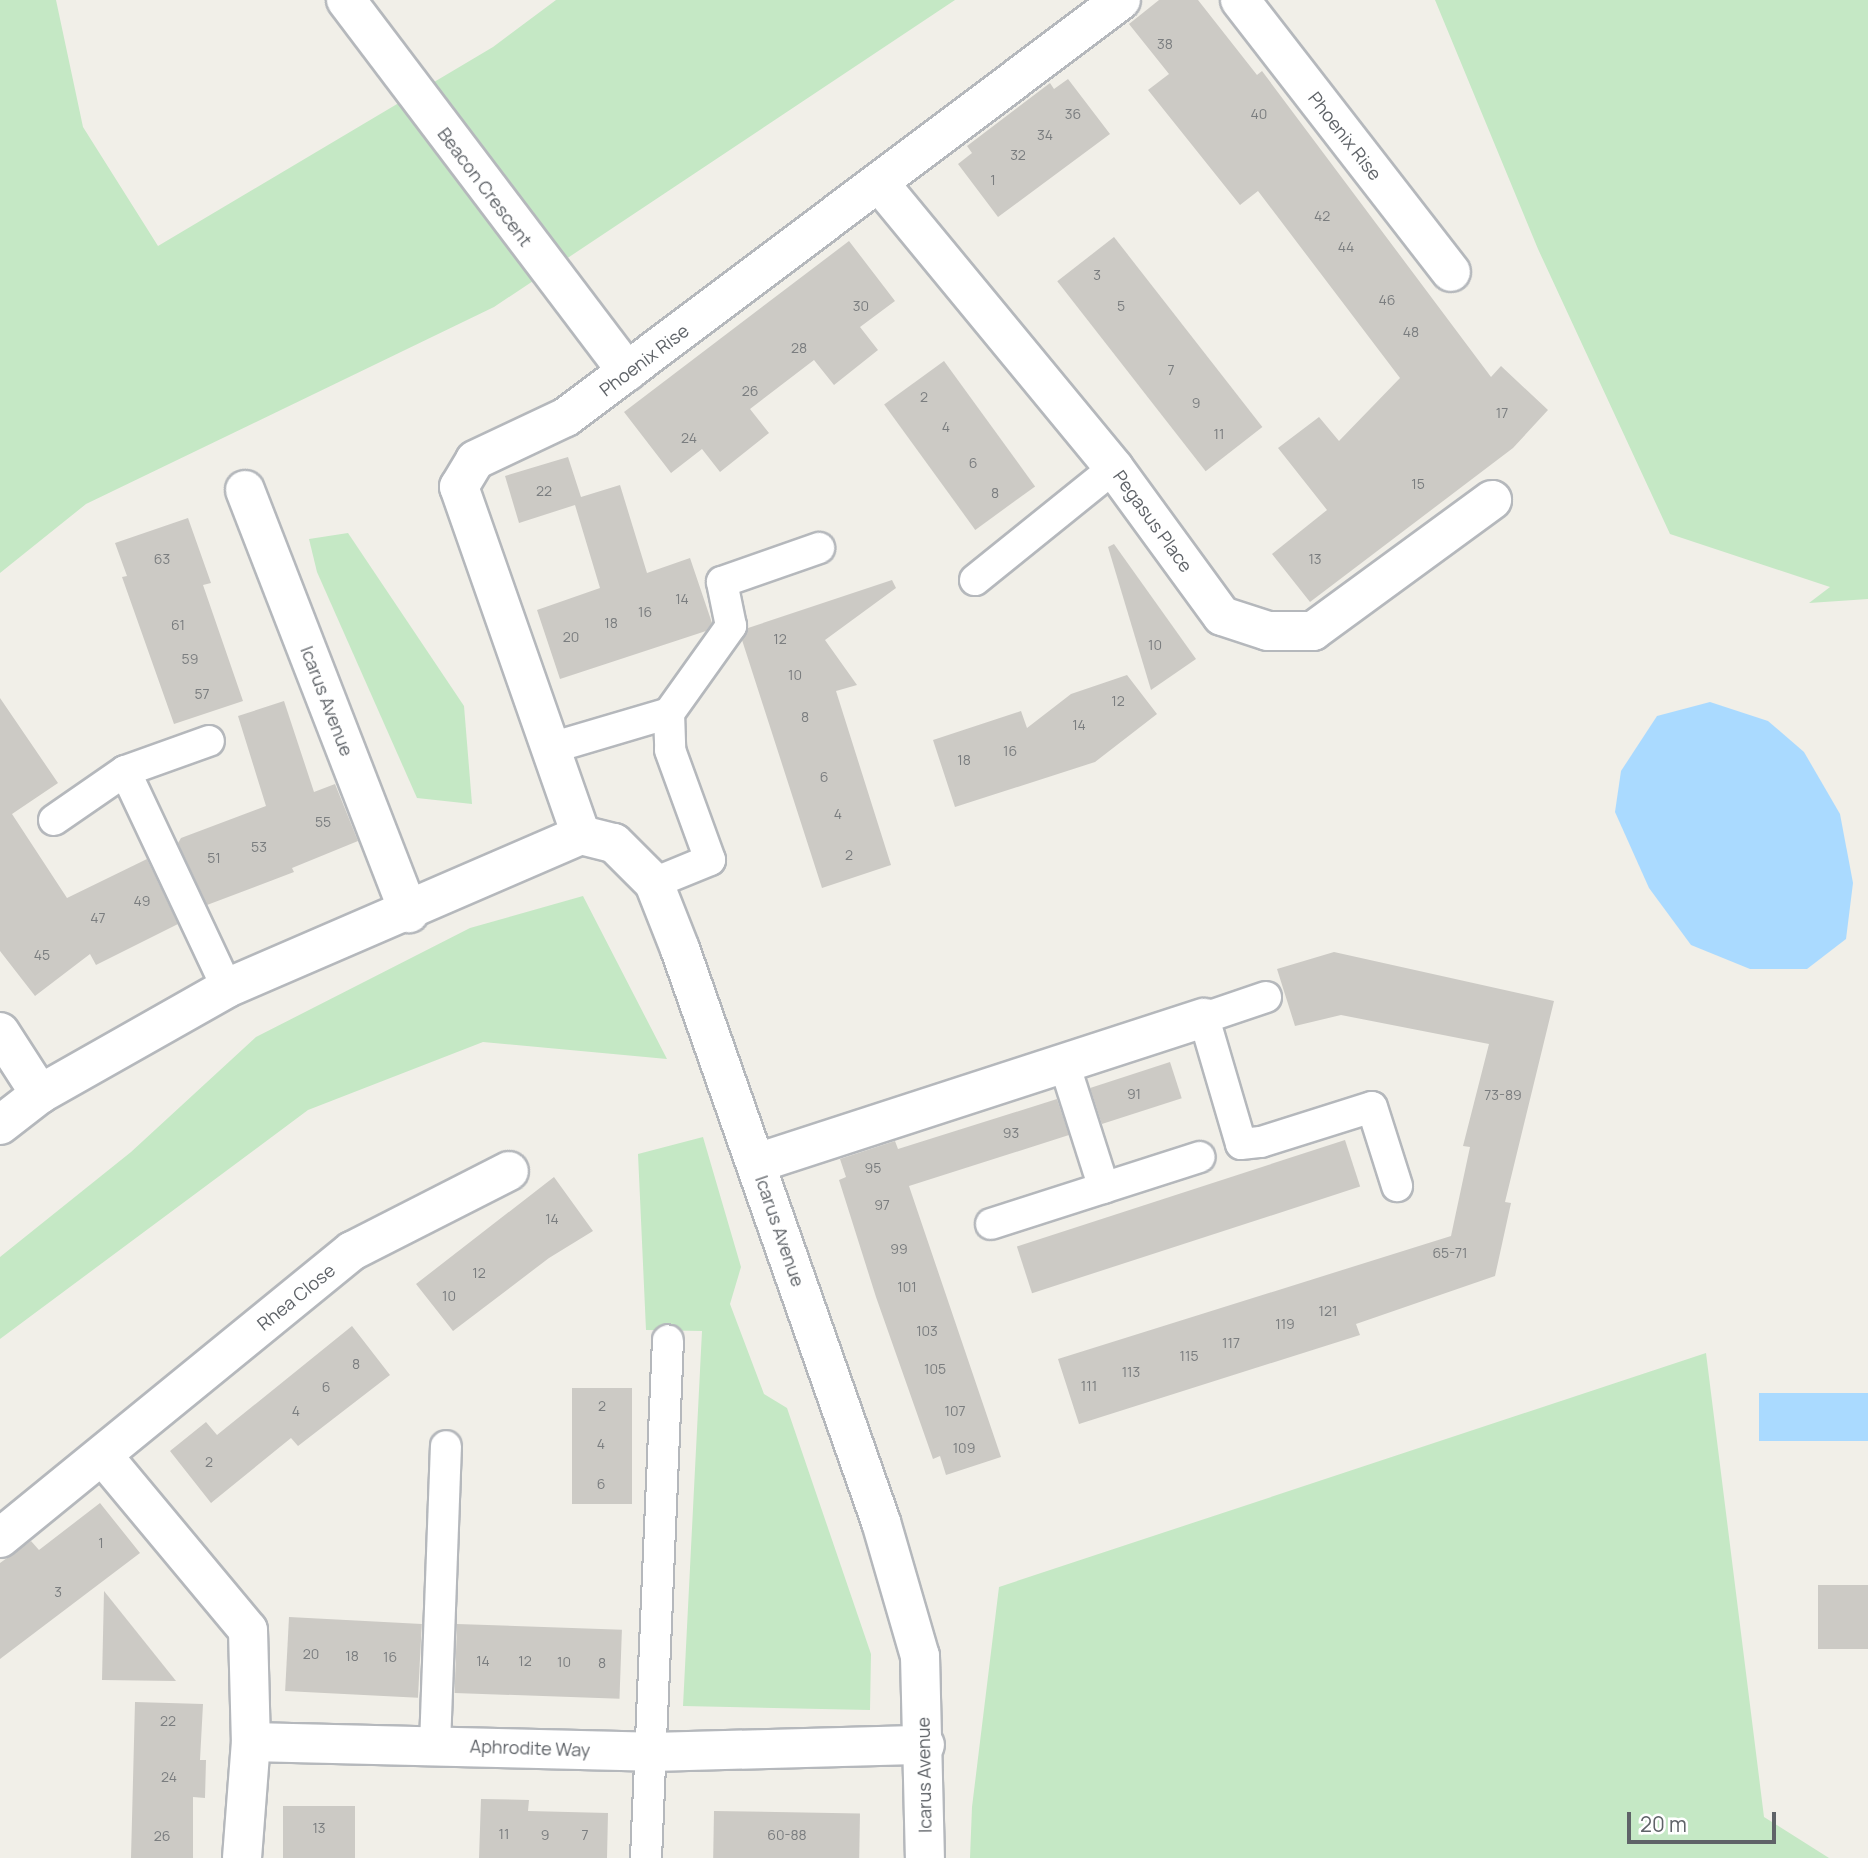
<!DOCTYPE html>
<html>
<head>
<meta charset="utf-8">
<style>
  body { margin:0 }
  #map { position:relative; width:1868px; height:1858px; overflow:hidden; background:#f1efe8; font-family:Manrope,sans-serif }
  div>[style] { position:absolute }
  .green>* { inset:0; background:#c5e8c5 }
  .water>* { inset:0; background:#aadaff; transform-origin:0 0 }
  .building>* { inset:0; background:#cccac5; transform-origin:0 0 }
  .roads { filter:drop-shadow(2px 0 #b5b8bc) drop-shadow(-2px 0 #b5b8bc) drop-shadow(0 2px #b5b8bc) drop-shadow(0 -2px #b5b8bc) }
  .service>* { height:30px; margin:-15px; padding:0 15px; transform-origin:15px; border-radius:15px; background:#fff }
  .minor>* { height:38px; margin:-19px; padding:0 19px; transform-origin:19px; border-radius:19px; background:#fff }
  span { translate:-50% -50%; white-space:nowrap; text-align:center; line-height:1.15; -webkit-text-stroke:7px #fff; paint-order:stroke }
  .number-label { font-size:14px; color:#7a7d7f }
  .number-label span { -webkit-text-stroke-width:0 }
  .street-label { font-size:18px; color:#5f6368 }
  .scale { position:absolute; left:1627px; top:1812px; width:149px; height:32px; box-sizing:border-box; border:4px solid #5f6368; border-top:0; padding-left:9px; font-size:21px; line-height:24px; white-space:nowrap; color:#5f6368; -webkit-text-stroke:5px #fff; paint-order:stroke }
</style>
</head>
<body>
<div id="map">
  <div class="green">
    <div style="clip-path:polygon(0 0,56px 0,83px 127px,158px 246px,493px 47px,556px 0,955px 0,494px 307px,86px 504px,0 573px)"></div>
    <div style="clip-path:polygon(1435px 0,1868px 0,1868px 599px,1809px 603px,1830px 587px,1670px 534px,1538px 249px)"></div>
    <div style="clip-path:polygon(348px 533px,464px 706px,472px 804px,417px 798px,317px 572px,309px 539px)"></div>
    <div style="clip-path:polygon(583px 896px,667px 1059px,483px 1042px,308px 1110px,0 1339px,0 1257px,131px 1152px,256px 1037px,470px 928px)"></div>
    <div style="clip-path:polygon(703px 1137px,741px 1267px,730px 1304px,764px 1394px,787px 1408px,871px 1654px,870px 1710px,683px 1706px,702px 1331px,646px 1330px,638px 1154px)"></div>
    <div style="clip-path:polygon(1706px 1353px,1764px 1817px,1829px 1858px,970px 1858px,972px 1807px,999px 1587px)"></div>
  </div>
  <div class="water">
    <div style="clip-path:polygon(1710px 702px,1768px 721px,1804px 752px,1840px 814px,1853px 883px,1846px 939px,1807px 969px,1750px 969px,1691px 945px,1649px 888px,1615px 812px,1621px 771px,1657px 716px)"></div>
    <div style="left:1868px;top:1393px;width:48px;height:109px;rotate:90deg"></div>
  </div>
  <div class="building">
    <div style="clip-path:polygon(1159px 0,1198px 0,1257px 75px,1262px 71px,1491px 377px,1501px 366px,1548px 410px,1513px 448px,1310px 602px,1272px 554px,1327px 510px,1278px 448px,1319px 417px,1339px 441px,1400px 378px,1258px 191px,1240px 205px,1148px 90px,1169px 74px,1129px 24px)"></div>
    <div style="clip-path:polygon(1068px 79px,1110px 134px,998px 217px,958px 164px,972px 153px,967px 146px,1050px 83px,1054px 89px)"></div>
    <div style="left:1114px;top:237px;width:241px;height:72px;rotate:52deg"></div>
    <div style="clip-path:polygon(849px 241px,895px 301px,860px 327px,878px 350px,834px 385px,814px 360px,750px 409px,769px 433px,720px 472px,702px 449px,671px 473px,624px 412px)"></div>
    <div style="left:944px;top:361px;width:155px;height:74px;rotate:54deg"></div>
    <div style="clip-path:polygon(568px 457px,581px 497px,620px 485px,647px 573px,690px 558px,712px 623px,706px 631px,560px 679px,537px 610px,600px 588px,575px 505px,519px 523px,505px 476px)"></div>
    <div style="clip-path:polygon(188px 518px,211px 583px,203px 585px,243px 701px,174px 724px,122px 577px,127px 576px,115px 543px)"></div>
    <div style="clip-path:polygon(1114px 544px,1196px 659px,1151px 690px,1108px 547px)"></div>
    <div style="clip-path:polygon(892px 580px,896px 588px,825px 640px,857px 685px,836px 691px,891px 865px,822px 888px,742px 640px,748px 628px)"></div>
    <div style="clip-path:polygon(1127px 675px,1157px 714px,1095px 762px,955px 807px,933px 740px,1021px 711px,1027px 728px,1071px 694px)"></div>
    <div style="clip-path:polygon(0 698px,58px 783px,12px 814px,67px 898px,147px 859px,178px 924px,96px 965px,90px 954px,35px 996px,0 951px)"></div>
    <div style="clip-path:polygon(284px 701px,314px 792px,335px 784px,358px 841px,292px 868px,294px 872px,207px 905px,178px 843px,181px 838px,266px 806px,238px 716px)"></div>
    <div style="clip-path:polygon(1334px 952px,1554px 1001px,1505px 1202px,1511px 1203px,1495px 1276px,1356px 1324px,1360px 1335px,1079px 1424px,1058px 1359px,1451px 1236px,1470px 1147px,1463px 1146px,1489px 1044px,1341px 1015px,1295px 1026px,1277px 969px)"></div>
    <div style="left:1170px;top:1062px;width:38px;height:84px;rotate:72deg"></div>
    <div style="clip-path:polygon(1057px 1099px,1069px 1135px,909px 1186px,1001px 1457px,946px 1475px,940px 1456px,933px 1459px,876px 1297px,839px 1180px,846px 1177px,840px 1159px,895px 1141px,898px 1149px)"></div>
    <div style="left:1345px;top:1140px;width:49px;height:345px;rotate:72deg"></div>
    <div style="clip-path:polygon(554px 1177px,593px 1231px,549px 1258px,453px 1331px,416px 1284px)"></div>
    <div style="clip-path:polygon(352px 1326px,390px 1375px,298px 1446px,291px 1438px,211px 1503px,170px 1451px,206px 1422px,217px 1435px)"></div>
    <div style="left:572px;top:1388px;width:60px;height:116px"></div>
    <div style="clip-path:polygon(100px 1503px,140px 1553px,0 1659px,0 1563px,31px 1541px,39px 1550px)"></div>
    <div style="left:1868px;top:1585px;width:64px;height:50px;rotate:90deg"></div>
    <div style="clip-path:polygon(104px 1591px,176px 1681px,102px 1680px)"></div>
    <div style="left:289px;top:1617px;width:133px;height:74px;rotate:3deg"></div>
    <div style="left:457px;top:1624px;width:165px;height:69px;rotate:2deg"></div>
    <div style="clip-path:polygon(135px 1702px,203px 1704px,200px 1760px,206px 1760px,205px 1798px,193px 1797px,193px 1858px,131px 1858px)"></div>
    <div style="clip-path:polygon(481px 1799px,529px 1800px,528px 1811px,608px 1813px,607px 1858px,479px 1858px)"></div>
    <div style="left:283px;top:1806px;width:72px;height:52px"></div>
    <div style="left:714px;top:1811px;width:146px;height:47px;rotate:1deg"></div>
  </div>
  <div class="roads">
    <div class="service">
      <div style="left:975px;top:580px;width:179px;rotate:-38.9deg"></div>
      <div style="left:669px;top:713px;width:107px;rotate:-54.5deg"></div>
      <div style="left:731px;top:626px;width:45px;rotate:-101.6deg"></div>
      <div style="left:722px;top:582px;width:103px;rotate:-19.3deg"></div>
      <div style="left:551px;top:748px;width:123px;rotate:-16.5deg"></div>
      <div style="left:669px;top:713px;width:37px;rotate:88deg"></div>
      <div style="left:670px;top:750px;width:117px;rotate:70deg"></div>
      <div style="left:710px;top:860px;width:61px;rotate:157.7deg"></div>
      <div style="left:125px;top:771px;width:89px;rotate:-19.7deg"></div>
      <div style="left:54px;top:820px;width:86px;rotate:-34.6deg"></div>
      <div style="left:125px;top:771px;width:240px;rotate:64.8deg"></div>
      <div style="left:1266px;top:997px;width:65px;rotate:161.3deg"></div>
      <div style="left:1204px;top:1018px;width:131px;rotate:73.6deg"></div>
      <div style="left:1241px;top:1144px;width:20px;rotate:-6deg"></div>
      <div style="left:1261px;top:1142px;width:116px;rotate:-17.5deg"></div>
      <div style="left:1372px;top:1107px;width:83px;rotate:72.4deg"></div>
      <div style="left:1064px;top:1063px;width:131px;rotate:72.3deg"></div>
      <div style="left:991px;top:1224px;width:219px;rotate:-17.8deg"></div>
      <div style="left:435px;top:1745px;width:299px;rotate:-87.9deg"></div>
      <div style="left:646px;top:1858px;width:518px;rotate:-87.57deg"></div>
    </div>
    <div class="minor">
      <div style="left:346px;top:0;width:466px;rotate:52.9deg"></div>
      <div style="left:1240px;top:0;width:344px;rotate:52.2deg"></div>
      <div style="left:880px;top:184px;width:368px;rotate:50.5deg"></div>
      <div style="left:1114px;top:468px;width:183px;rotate:53.9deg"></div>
      <div style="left:1222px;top:616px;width:48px;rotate:18.1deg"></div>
      <div style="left:1268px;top:631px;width:45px"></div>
      <div style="left:1313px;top:631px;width:222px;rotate:-36.2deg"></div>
      <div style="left:245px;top:490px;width:454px;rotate:68.8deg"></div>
      <div style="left:581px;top:835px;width:369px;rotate:-109.3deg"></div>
      <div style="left:459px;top:487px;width:31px;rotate:-59deg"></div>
      <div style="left:475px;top:460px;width:101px;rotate:-25.3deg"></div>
      <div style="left:566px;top:417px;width:694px;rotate:-36.92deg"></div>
      <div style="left:0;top:1032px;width:74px;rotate:57.2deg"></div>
      <div style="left:0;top:1125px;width:51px;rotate:-37.8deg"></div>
      <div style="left:40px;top:1094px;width:215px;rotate:-29.5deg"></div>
      <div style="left:227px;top:988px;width:386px;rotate:-23.4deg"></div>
      <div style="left:581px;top:835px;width:34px;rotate:14deg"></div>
      <div style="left:614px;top:843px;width:57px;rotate:45deg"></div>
      <div style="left:654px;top:883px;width:71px;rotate:68.5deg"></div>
      <div style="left:680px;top:949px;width:607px;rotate:70.67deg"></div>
      <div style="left:881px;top:1522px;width:140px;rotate:73.8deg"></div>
      <div style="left:920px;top:1656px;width:202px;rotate:88.6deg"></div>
      <div style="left:757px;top:1163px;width:470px;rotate:-18deg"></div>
      <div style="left:103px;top:1456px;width:226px;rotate:50.2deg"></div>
      <div style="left:248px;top:1630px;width:112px;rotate:88.5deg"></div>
      <div style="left:0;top:1538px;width:454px;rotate:-39.2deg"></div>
      <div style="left:352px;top:1251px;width:176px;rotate:-27deg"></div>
      <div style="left:242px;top:1858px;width:116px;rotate:-85.6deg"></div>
      <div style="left:251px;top:1742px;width:401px;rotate:1.4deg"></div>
      <div style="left:652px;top:1752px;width:273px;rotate:-1.5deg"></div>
    </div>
  </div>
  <div class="number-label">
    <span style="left:1165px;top:44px">38</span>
    <span style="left:1073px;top:114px">36</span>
    <span style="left:1259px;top:114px">40</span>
    <span style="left:1045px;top:135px">34</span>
    <span style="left:1018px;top:155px">32</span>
    <span style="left:993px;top:180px">1</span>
    <span style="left:1322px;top:216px">42</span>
    <span style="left:1346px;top:247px">44</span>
    <span style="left:1097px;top:275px">3</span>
    <span style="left:1387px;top:300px">46</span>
    <span style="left:861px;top:306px">30</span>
    <span style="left:1121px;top:306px">5</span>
    <span style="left:1411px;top:332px">48</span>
    <span style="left:799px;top:348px">28</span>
    <span style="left:1171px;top:370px">7</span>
    <span style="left:750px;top:391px">26</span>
    <span style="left:924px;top:397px">2</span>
    <span style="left:1196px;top:403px">9</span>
    <span style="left:1502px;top:413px">17</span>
    <span style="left:946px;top:427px">4</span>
    <span style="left:1219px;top:434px">11</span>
    <span style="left:689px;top:438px">24</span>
    <span style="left:973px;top:463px">6</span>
    <span style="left:1418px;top:484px">15</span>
    <span style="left:544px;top:491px">22</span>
    <span style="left:995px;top:493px">8</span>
    <span style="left:162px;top:559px">63</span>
    <span style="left:1315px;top:559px">13</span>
    <span style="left:682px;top:599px">14</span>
    <span style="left:645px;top:612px">16</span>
    <span style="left:611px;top:623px">18</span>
    <span style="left:178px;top:625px">61</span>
    <span style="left:571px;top:637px">20</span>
    <span style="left:780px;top:639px">12</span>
    <span style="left:1155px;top:645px">10</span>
    <span style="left:190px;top:659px">59</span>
    <span style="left:795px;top:675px">10</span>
    <span style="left:202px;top:694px">57</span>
    <span style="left:1118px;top:701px">12</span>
    <span style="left:805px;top:717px">8</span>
    <span style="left:1079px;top:725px">14</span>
    <span style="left:1010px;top:751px">16</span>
    <span style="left:964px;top:760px">18</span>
    <span style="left:824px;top:777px">6</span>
    <span style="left:838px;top:814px">4</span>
    <span style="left:323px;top:822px">55</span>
    <span style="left:259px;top:847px">53</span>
    <span style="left:849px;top:855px">2</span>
    <span style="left:214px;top:858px">51</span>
    <span style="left:142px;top:901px">49</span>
    <span style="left:98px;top:918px">47</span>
    <span style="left:42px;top:955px">45</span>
    <span style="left:1134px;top:1094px">91</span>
    <span style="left:1503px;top:1095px">73-89</span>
    <span style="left:1011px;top:1133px">93</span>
    <span style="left:873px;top:1168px">95</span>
    <span style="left:882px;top:1205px">97</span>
    <span style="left:552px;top:1219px">14</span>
    <span style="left:899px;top:1249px">99</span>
    <span style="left:1450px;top:1253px">65-71</span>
    <span style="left:479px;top:1273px">12</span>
    <span style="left:907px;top:1287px">101</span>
    <span style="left:449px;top:1296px">10</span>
    <span style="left:1328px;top:1311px">121</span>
    <span style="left:1285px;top:1324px">119</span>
    <span style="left:927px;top:1331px">103</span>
    <span style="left:1231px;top:1343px">117</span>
    <span style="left:1189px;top:1356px">115</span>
    <span style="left:356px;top:1364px">8</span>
    <span style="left:935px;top:1369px">105</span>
    <span style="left:1131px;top:1372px">113</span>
    <span style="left:1089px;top:1386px">111</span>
    <span style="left:326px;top:1387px">6</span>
    <span style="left:602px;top:1406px">2</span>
    <span style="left:296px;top:1411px">4</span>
    <span style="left:955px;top:1411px">107</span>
    <span style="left:601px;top:1444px">4</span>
    <span style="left:964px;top:1448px">109</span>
    <span style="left:209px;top:1462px">2</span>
    <span style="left:601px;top:1484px">6</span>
    <span style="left:101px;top:1543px">1</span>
    <span style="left:58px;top:1592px">3</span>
    <span style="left:311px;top:1654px">20</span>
    <span style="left:352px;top:1656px">18</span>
    <span style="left:390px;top:1657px">16</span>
    <span style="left:483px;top:1661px">14</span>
    <span style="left:525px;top:1661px">12</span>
    <span style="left:564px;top:1662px">10</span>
    <span style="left:602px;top:1663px">8</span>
    <span style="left:168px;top:1721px">22</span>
    <span style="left:169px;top:1777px">24</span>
    <span style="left:319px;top:1828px">13</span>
    <span style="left:504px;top:1834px">11</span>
    <span style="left:545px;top:1835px">9</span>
    <span style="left:585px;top:1835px">7</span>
    <span style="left:787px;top:1835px">60-88</span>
    <span style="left:162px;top:1836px">26</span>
  </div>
  <div class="street-label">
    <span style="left:1345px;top:136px;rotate:52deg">Phoenix Rise</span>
    <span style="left:485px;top:187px;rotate:53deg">Beacon Crescent</span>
    <span style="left:644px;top:360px;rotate:-37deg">Phoenix Rise</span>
    <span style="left:1153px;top:521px;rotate:54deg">Pegasus Place</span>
    <span style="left:327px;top:701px;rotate:69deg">Icarus Avenue</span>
    <span style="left:780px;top:1231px;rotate:71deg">Icarus Avenue</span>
    <span style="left:296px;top:1297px;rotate:-39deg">Rhea Close</span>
    <span style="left:530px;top:1748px;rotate:2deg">Aphrodite Way</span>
    <span style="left:924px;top:1775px;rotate:-91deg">Icarus Avenue</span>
  </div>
  <div class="scale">20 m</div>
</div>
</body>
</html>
